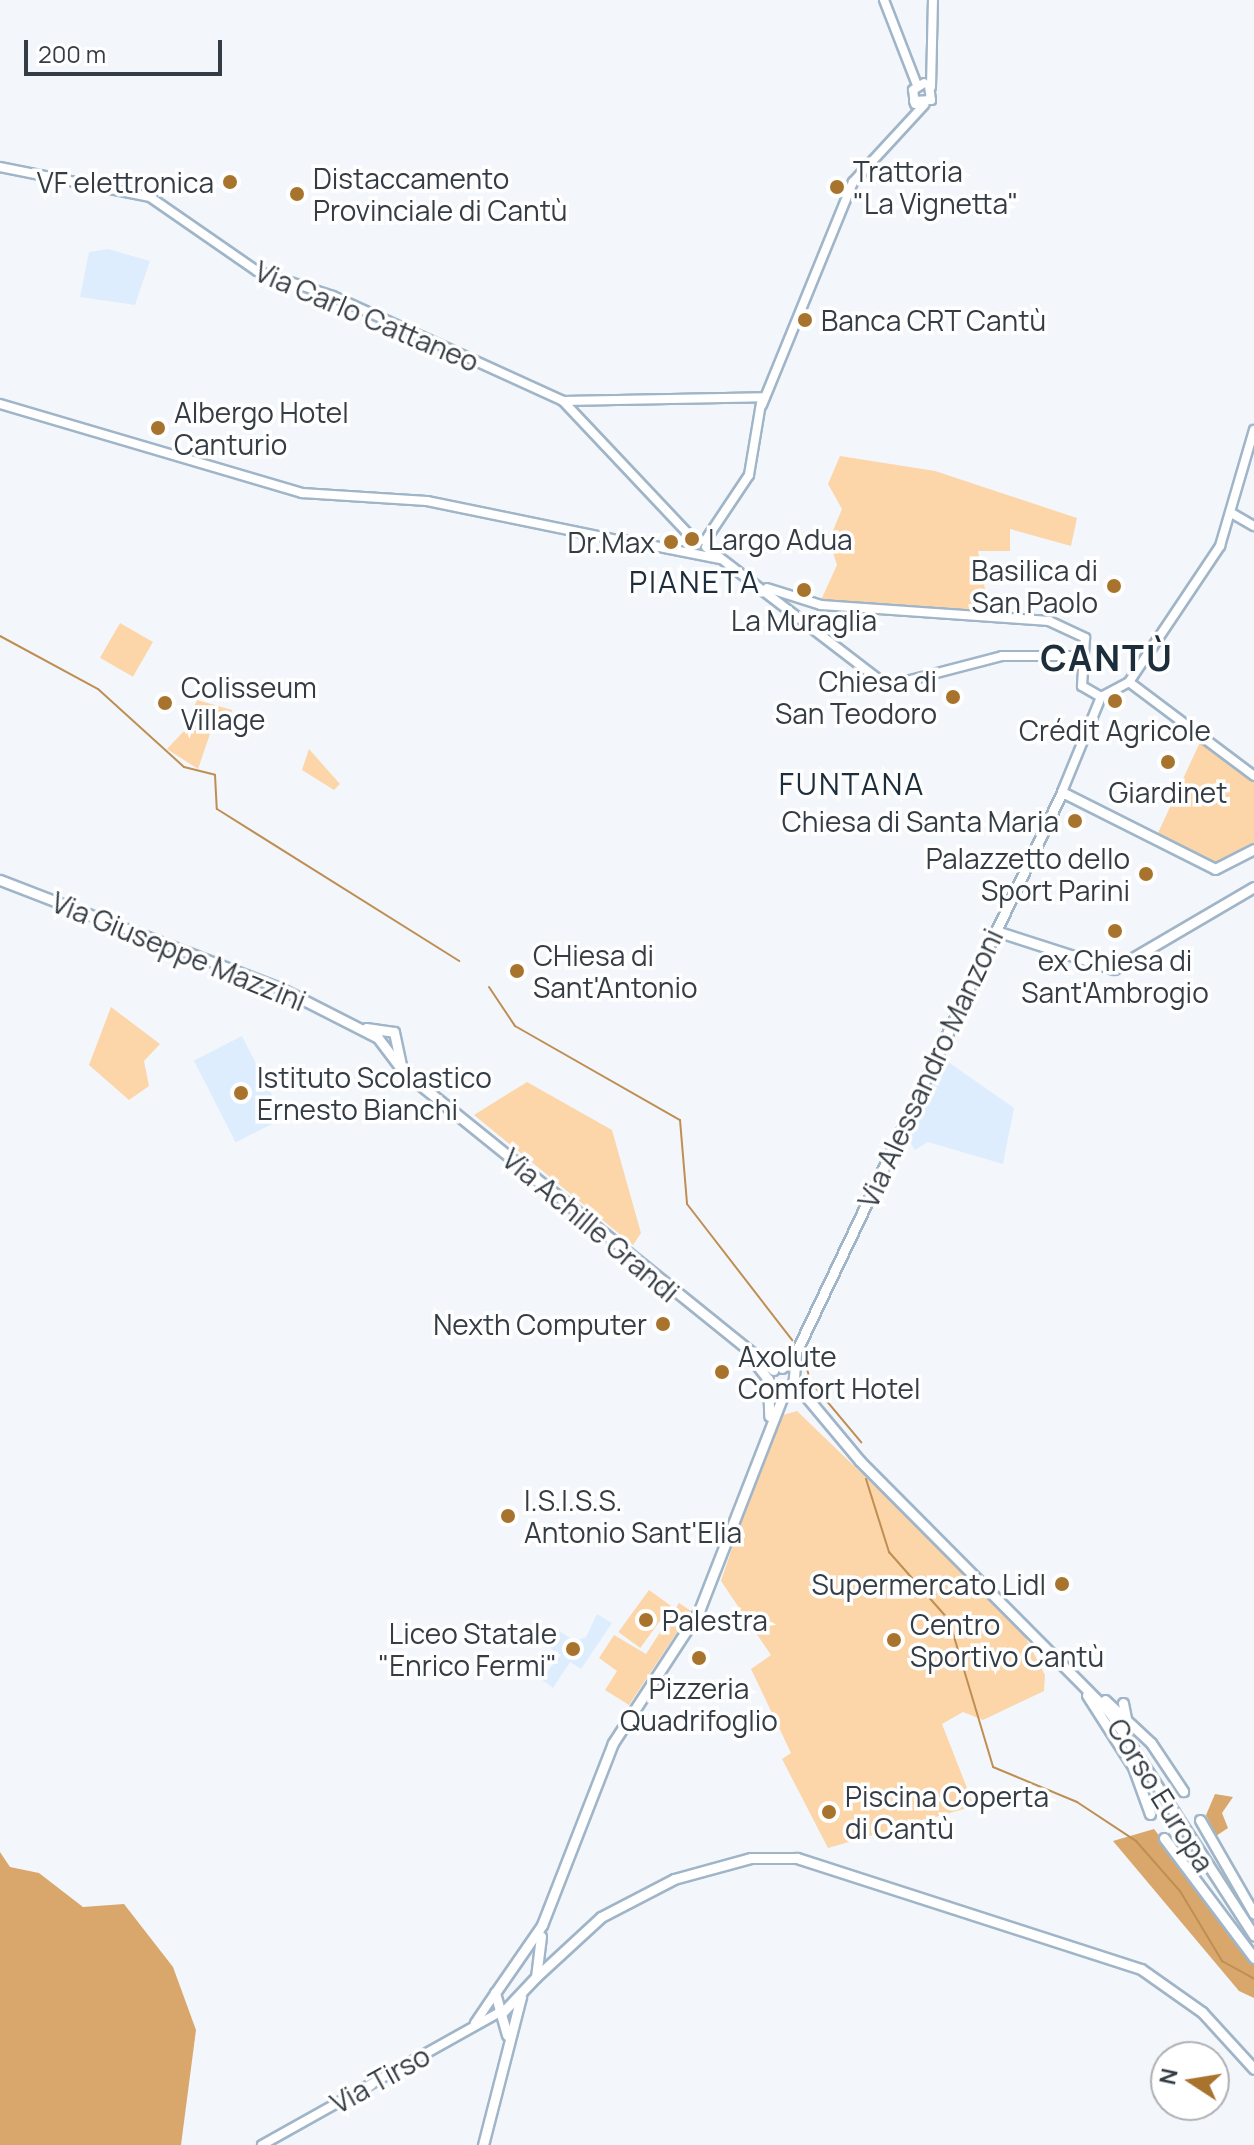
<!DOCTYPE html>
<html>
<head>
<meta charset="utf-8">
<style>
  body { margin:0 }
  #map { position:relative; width:1254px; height:2145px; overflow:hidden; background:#f3f7fb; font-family:Manrope,sans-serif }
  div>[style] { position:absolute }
  .built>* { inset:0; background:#ddedfd; transform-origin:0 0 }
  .green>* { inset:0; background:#fcd5a9; transform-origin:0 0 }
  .forest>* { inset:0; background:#d9a76b }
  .stream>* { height:2px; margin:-1px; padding:0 1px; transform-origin:1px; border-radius:1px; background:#bf8e52 }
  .roads { filter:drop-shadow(2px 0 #a0b5c8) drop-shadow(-2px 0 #a0b5c8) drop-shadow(0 2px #a0b5c8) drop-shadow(0 -2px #a0b5c8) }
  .tertiary>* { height:8px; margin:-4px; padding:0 4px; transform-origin:4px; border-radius:4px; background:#fff }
  .secondary>* { height:9px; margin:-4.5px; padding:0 4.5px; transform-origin:4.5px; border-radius:4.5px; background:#fff }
  .dots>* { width:22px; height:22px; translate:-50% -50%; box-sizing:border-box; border:4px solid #fff; border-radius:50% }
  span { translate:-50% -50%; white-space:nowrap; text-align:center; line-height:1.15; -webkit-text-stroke:7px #fff; paint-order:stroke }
  .poi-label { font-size:28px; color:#343d45 }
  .left { translate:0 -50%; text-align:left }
  .right { translate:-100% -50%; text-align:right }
  .street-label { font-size:28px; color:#343d45 }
  .neighbourhood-label { font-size:30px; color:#1c2d3c; letter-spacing:2px }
  .district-label { font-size:36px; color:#1c2d3c; font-weight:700; letter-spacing:2px }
  .north { position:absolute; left:1150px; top:2041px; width:80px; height:80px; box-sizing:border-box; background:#fff; border:2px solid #aeb1b5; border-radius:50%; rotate:282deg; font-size:22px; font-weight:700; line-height:32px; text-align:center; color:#343d45 }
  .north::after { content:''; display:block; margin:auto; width:28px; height:36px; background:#a8732c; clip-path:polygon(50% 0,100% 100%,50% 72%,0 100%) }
  .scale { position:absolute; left:24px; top:40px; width:198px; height:36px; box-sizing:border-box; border:4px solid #343d45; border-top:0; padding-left:10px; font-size:24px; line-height:28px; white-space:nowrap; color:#343d45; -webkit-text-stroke:6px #fff; paint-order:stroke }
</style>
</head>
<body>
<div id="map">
  <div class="built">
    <div style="clip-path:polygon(108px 249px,150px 261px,135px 305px,80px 297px,89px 252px)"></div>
    <div style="left:242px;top:1036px;width:92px;height:54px;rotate:63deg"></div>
    <div style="clip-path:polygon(944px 1059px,1014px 1108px,1003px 1164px,928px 1142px,915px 1150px,906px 1136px)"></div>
    <div style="clip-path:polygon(597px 1614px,612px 1623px,581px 1669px,570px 1662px,553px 1688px,541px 1679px,561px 1655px,541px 1642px,551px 1626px,575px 1641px,586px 1637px)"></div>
  </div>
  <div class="green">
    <div style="clip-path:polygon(840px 456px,935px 471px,1077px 518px,1071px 546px,1010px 529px,1010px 551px,978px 551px,990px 616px,821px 600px,837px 565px,829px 540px,842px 509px,828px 484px)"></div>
    <div style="left:120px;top:623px;width:38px;height:40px;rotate:30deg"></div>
    <div style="clip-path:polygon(197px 700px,232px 710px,227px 728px,185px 729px)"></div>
    <div style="clip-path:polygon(212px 728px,198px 769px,167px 749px,183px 732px)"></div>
    <div style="clip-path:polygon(1201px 740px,1254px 780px,1254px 845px,1215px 866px,1158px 833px)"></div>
    <div style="clip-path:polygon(309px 749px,340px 784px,334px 790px,302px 770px)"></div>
    <div style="clip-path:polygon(111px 1007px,160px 1044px,144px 1061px,149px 1086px,129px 1100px,89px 1065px)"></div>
    <div style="clip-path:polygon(527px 1082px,612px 1130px,641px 1233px,633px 1245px,474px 1115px)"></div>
    <div style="clip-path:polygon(797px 1411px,1019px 1625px,1045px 1675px,1044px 1691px,983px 1720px,963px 1712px,942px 1724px,974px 1806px,828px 1848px,782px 1759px,791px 1753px,751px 1669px,771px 1655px,721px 1581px,776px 1417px)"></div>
    <div style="left:649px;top:1590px;width:27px;height:52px;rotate:36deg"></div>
    <div style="clip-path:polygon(679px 1603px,691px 1611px,629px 1705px,605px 1690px,617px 1671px,599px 1658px,614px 1635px,646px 1654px)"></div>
  </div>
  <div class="forest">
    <div style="clip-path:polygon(1215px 1794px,1233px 1797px,1222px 1813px,1228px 1828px,1216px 1836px,1206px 1815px)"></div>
    <div style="clip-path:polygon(1154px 1829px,1254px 1958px,1254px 1998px,1239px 1991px,1113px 1841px)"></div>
    <div style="clip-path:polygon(0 1852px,10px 1867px,39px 1873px,83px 1907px,124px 1904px,173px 1967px,196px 2030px,181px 2145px,0 2145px)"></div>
  </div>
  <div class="stream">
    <div style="left:0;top:636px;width:111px;rotate:28.4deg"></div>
    <div style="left:98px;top:689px;width:116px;rotate:42.2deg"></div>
    <div style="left:184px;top:767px;width:32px;rotate:14deg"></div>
    <div style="left:215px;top:775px;width:34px;rotate:87deg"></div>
    <div style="left:217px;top:809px;width:286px;rotate:32.1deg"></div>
    <div style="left:489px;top:987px;width:47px;rotate:56.3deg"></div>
    <div style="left:515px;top:1026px;width:190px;rotate:29.7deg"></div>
    <div style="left:680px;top:1120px;width:84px;rotate:85.2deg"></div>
    <div style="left:687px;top:1204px;width:172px;rotate:52.3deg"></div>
    <div style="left:803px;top:1354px;width:28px;rotate:75deg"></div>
    <div style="left:810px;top:1381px;width:80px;rotate:50.1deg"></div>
    <div style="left:866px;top:1479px;width:77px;rotate:72.5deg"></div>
    <div style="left:889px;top:1552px;width:91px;rotate:48.6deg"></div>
    <div style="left:949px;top:1620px;width:153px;rotate:73.3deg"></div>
    <div style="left:993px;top:1767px;width:91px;rotate:22.6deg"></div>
    <div style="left:1077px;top:1802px;width:71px;rotate:33.5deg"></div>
    <div style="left:1136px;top:1841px;width:67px;rotate:48.7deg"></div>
    <div style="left:1180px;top:1891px;width:82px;rotate:59deg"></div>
    <div style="left:1222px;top:1961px;width:37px;rotate:29deg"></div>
  </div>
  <div class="roads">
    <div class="tertiary">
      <div style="left:884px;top:0;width:91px;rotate:68.8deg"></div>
      <div style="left:931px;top:87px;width:87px;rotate:-88.7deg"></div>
      <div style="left:914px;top:101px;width:17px;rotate:-3deg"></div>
      <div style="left:931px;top:100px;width:15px;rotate:-98deg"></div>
      <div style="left:915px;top:104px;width:14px;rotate:-98deg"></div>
      <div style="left:913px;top:90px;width:13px;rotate:-32deg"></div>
      <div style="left:0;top:167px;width:153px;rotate:11.3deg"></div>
      <div style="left:150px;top:197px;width:130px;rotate:34.7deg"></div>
      <div style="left:257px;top:271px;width:80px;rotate:18.2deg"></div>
      <div style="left:333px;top:296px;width:253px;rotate:24.5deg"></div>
      <div style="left:563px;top:401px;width:188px;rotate:46.7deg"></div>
      <div style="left:563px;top:401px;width:201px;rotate:-1.1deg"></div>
      <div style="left:0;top:404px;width:315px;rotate:16.4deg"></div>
      <div style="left:302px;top:493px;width:125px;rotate:3.7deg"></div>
      <div style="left:427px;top:501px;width:204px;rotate:11.6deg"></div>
      <div style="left:762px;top:405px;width:241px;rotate:-67.8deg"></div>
      <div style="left:853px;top:182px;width:105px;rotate:-47.3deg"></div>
      <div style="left:1233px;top:514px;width:24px;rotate:30deg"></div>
      <div style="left:624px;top:540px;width:98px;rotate:11.2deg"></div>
      <div style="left:705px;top:541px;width:79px;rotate:-56.3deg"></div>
      <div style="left:749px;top:475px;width:73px;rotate:-80.5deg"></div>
      <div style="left:706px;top:547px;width:228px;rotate:37.5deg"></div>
      <div style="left:887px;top:686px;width:119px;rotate:-14.6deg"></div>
      <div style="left:1002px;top:656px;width:78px"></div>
      <div style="left:767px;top:588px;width:57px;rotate:17.5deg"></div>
      <div style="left:821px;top:605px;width:229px;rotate:4deg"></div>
      <div style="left:1049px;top:621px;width:40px;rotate:25deg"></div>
      <div style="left:1085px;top:638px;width:48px;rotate:93.6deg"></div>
      <div style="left:1082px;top:686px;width:22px;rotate:30deg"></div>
      <div style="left:1129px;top:682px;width:156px;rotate:36.9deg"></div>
      <div style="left:1101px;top:697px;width:32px;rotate:-28deg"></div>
      <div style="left:1129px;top:682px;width:164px;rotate:-56.2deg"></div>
      <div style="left:1220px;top:546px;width:121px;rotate:-73.7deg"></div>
      <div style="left:1062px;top:792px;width:103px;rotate:-67.7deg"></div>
      <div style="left:475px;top:2023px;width:36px;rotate:-56deg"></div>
      <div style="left:262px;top:2145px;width:270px;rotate:-29.2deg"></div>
    </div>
    <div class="secondary">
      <div style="left:0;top:880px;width:302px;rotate:21.1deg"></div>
      <div style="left:282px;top:989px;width:108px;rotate:27deg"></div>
      <div style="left:378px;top:1038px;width:41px;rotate:52.9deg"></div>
      <div style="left:403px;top:1071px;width:476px;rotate:38.9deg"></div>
      <div style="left:996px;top:931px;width:124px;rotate:17.9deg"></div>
      <div style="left:1114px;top:969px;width:162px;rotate:-30.4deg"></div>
      <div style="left:366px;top:1028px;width:28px;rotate:8deg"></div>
      <div style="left:394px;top:1032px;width:33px;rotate:78deg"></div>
      <div style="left:753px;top:1360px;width:24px;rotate:52deg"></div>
      <div style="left:768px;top:1379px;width:37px;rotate:88deg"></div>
      <div style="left:782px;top:1368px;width:21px;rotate:-47deg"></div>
      <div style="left:794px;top:1382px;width:103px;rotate:50.1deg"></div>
      <div style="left:860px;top:1461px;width:355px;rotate:45.2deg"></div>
      <div style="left:1110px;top:1713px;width:265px;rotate:57.1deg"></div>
      <div style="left:770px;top:1389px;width:14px;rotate:25deg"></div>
      <div style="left:783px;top:1395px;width:12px;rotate:-35deg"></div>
      <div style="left:793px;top:1388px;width:36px;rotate:-85deg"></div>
      <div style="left:796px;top:1352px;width:620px;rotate:-64.59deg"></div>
      <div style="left:1062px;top:792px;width:171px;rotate:26.7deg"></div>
      <div style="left:1215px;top:869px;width:44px;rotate:-27.1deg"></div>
      <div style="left:1087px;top:1695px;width:85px;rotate:57.4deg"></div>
      <div style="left:1133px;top:1767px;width:50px;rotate:70.1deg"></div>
      <div style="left:1105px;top:1700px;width:63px;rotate:43.1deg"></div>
      <div style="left:1151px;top:1743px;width:58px;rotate:56.3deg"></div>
      <div style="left:1123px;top:1703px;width:16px;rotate:79deg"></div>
      <div style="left:1200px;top:1820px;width:108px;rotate:60.1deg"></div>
      <div style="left:1164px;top:1838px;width:150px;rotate:53.1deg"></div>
      <div style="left:536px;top:1977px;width:88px;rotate:-42.7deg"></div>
      <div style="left:601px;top:1917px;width:82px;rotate:-27.5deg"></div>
      <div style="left:674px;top:1879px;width:80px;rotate:-15.3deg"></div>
      <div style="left:751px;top:1858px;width:46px"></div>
      <div style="left:797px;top:1858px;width:361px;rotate:17.9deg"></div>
      <div style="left:1141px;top:1969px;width:75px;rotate:35.2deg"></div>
      <div style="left:1202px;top:2012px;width:77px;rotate:47.6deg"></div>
      <div style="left:501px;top:2014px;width:51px;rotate:-46.6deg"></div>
      <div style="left:536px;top:1977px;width:41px;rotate:-83deg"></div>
      <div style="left:507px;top:2035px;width:44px;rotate:-105.9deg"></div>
      <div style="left:495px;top:1993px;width:83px;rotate:-55.3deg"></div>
      <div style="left:542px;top:1925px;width:195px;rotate:-68.7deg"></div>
      <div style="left:613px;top:1743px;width:158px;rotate:-56.9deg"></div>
      <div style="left:699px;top:1611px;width:232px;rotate:-68.7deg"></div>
      <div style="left:483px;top:2145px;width:153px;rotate:-75.6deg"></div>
    </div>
  </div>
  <div class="dots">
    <div style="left:230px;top:182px;background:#a8732c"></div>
    <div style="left:837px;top:187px;background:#a8732c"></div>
    <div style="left:297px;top:194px;background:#a8732c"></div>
    <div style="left:805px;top:320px;background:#a8732c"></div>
    <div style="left:158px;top:428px;background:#a8732c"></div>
    <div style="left:692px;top:539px;background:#a8732c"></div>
    <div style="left:671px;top:542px;background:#a8732c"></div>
    <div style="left:1114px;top:586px;background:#a8732c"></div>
    <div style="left:804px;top:590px;background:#a8732c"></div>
    <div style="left:953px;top:697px;background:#a8732c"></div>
    <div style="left:1115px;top:701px;background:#a8732c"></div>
    <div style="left:165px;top:703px;background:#a8732c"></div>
    <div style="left:1168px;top:762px;background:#a8732c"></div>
    <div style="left:1075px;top:821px;background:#a8732c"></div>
    <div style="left:1146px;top:874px;background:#a8732c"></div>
    <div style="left:1115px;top:931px;background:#a8732c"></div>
    <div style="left:517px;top:971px;background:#a8732c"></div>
    <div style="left:241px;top:1093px;background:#a8732c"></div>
    <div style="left:663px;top:1324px;background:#a8732c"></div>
    <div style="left:722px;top:1372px;background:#a8732c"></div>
    <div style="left:508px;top:1516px;background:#a8732c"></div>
    <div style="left:1062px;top:1584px;background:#a8732c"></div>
    <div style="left:646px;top:1620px;background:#a8732c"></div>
    <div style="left:894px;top:1640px;background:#a8732c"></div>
    <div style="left:573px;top:1649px;background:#a8732c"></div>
    <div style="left:699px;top:1658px;background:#a8732c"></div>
    <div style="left:829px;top:1812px;background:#a8732c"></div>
  </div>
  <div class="poi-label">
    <span class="left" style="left:853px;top:187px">Trattoria<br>"La Vignetta"</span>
    <span class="left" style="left:313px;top:194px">Distaccamento<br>Provinciale di Cantù</span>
    <span class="right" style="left:214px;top:182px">VF elettronica</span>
    <span class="left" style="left:821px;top:320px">Banca CRT Cantù</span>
    <span class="left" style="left:174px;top:428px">Albergo Hotel<br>Canturio</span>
    <span class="left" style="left:708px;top:539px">Largo Adua</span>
    <span class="right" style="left:655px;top:542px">Dr.Max</span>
    <span class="right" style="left:1098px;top:586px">Basilica di<br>San Paolo</span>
    <span style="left:804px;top:620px">La Muraglia</span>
    <span class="right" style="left:937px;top:697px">Chiesa di<br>San Teodoro</span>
    <span class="left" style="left:181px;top:703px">Colisseum<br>Village</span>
    <span style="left:1115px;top:730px">Crédit Agricole</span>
    <span style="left:1168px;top:792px">Giardinet</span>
    <span class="right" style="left:1059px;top:821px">Chiesa di Santa Maria</span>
    <span class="right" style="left:1130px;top:874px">Palazzetto dello<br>Sport Parini</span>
    <span class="left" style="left:533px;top:971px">CHiesa di<br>Sant'Antonio</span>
    <span style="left:1115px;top:976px">ex Chiesa di<br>Sant'Ambrogio</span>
    <span class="left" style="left:257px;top:1093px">Istituto Scolastico<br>Ernesto Bianchi</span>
    <span class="right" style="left:647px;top:1324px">Nexth Computer</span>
    <span class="left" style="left:738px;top:1372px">Axolute<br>Comfort Hotel</span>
    <span class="left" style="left:524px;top:1516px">I.S.I.S.S.<br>Antonio Sant'Elia</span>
    <span class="right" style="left:1046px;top:1584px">Supermercato Lidl</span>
    <span class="left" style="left:662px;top:1620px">Palestra</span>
    <span class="left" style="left:910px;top:1640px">Centro<br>Sportivo Cantù</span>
    <span class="right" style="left:557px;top:1649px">Liceo Statale<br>"Enrico Fermi"</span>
    <span style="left:699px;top:1704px">Pizzeria<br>Quadrifoglio</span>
    <span class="left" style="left:845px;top:1812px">Piscina Coperta<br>di Cantù</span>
  </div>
  <div class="street-label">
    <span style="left:367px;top:316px;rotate:23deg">Via Carlo Cattaneo</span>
    <span style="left:179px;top:951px;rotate:22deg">Via Giuseppe Mazzini</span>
    <span style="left:930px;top:1068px;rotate:-65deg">Via Alessandro Manzoni</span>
    <span style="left:591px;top:1225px;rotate:40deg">Via Achille Grandi</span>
    <span style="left:1161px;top:1795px;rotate:58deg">Corso Europa</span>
    <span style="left:380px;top:2079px;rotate:-29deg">Via Tirso</span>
  </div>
  <div class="neighbourhood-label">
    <span style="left:695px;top:582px">PIANETA</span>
    <span style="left:852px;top:784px">FUNTANA</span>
  </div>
  <div class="district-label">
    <span style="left:1107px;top:658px">CANTÙ</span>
  </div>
  <div class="north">N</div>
  <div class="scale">200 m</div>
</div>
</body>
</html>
